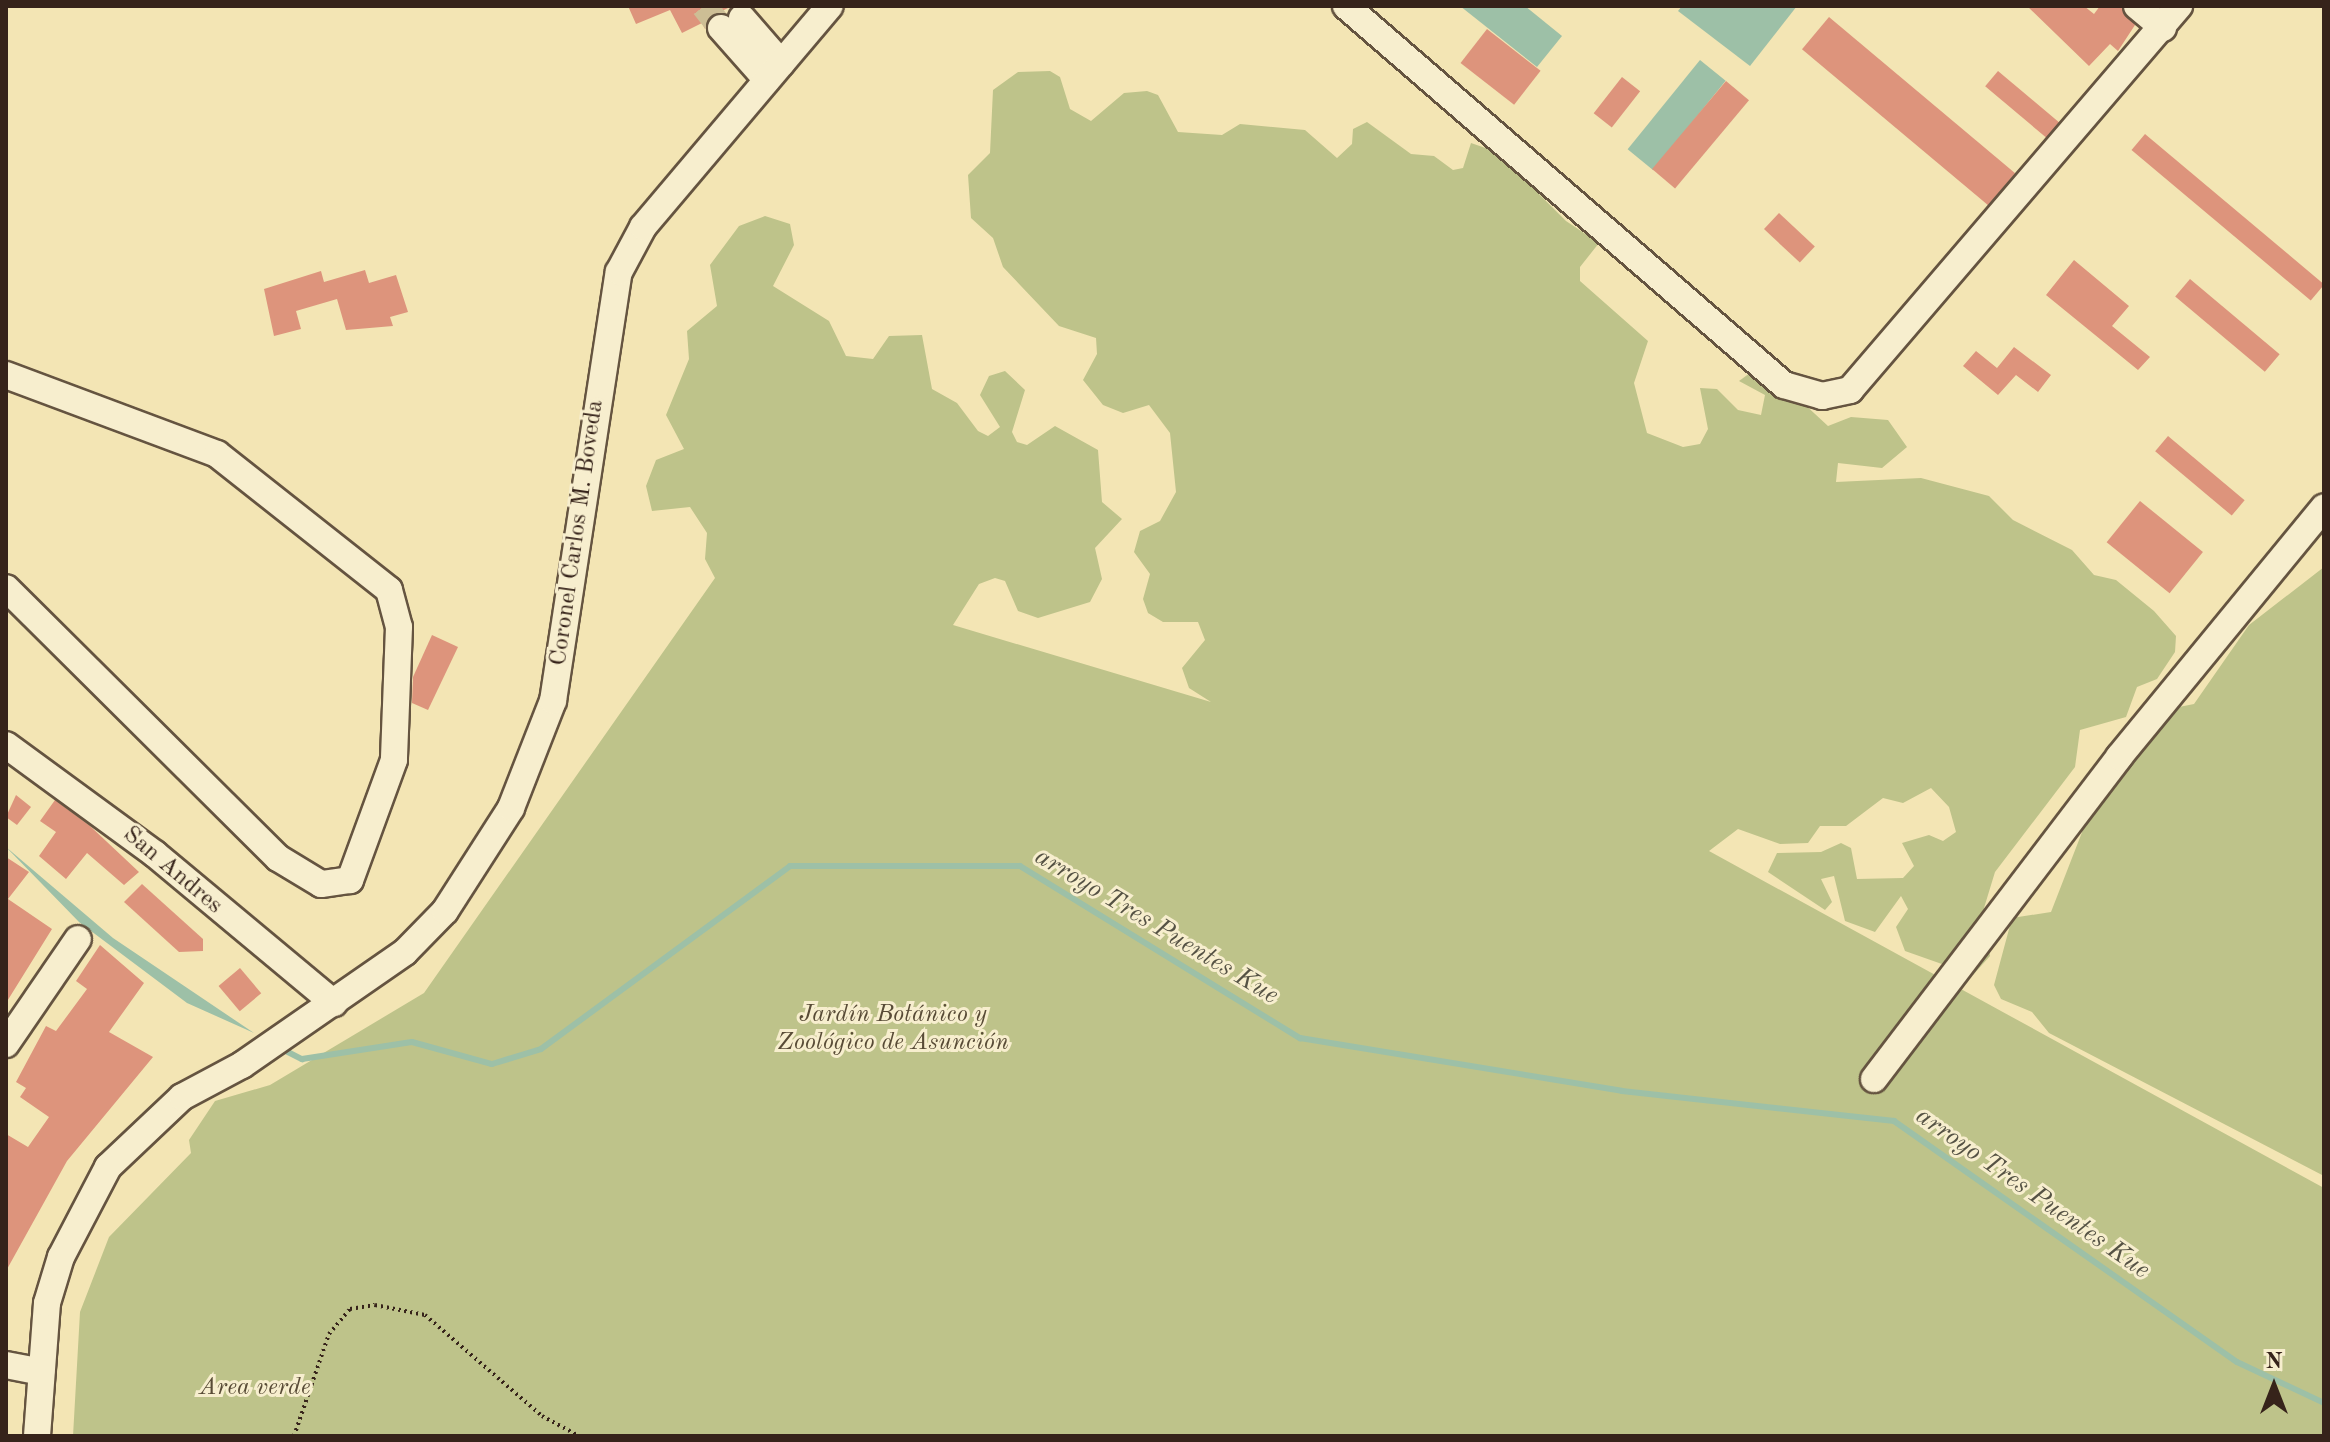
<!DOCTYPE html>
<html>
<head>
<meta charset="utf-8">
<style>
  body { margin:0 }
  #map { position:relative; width:2330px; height:1442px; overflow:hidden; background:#f3e5b4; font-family:"Old Standard TT",serif }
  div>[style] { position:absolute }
  .green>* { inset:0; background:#bec38a }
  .water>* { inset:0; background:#9dc0a7; transform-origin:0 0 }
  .stream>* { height:6px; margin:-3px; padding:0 3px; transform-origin:3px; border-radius:3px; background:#9dc0a7 }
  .building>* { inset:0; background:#dd947c; transform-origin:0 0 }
  .minor-tunnel>* { height:26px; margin-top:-13px; transform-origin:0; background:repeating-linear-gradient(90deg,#cdbe95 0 26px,transparent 0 39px) }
  .path>* { height:4px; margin-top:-2px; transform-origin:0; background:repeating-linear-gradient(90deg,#36231a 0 2px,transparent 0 6px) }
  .roads { filter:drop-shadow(2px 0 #655440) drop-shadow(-2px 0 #655440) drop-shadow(0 2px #655440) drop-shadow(0 -2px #655440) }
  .minor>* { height:26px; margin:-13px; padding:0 13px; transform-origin:13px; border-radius:13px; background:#f7eece }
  span { translate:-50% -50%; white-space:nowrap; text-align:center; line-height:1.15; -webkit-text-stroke:6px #f7eece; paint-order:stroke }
  .street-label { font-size:24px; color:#36231a }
  .park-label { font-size:24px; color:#584b36; font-style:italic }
  .water-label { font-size:26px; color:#555244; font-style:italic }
  .frame { position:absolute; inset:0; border:8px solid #36231a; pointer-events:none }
  .north { position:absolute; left:2234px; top:1346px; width:80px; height:80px; -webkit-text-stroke:6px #f7eece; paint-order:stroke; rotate:0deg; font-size:22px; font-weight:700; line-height:32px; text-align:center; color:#36231a }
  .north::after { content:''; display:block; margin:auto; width:28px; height:36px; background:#36231a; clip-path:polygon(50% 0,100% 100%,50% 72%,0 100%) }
</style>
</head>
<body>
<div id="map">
  <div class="green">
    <div style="clip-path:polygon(1050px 71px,1060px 77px,1070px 109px,1091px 121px,1124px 93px,1147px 91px,1158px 95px,1178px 132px,1222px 135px,1240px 124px,1305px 130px,1337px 158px,1352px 144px,1353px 129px,1367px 122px,1411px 154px,1434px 156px,1453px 170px,1463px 168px,1471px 143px,1497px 152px,1566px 221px,1599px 243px,1580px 267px,1580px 281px,1648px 341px,1634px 383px,1647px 433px,1683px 447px,1700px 444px,1708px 429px,1700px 388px,1717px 389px,1738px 410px,1761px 415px,1765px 395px,1739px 381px,1750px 373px,1788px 389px,1828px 426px,1851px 417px,1888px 420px,1907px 447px,1882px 468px,1838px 463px,1836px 482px,1921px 478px,1989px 496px,2013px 520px,2072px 550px,2094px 575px,2116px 580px,2154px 611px,2176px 636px,2175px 652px,2157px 679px,2137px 687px,2126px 717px,2080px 730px,2075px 767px,1995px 872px,1984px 908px,1990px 956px,1973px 975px,1905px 951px,1896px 927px,1908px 909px,1901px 896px,1875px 932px,1845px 921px,1834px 876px,1821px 879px,1832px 902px,1825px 910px,1768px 872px,1777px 853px,1821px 852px,1841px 843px,1851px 848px,1857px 879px,1903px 878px,1914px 866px,1902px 843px,1929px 835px,1943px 841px,1956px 832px,1949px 807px,1931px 788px,1903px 803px,1883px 798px,1846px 826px,1820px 826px,1808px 843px,1780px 844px,1738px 829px,1709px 851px,2324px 1188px,2324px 1436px,73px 1436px,80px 1312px,109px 1237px,191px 1153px,189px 1140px,215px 1101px,270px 1085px,424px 993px,715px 578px,705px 559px,707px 533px,690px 507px,652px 511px,646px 486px,656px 460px,684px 449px,666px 415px,689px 359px,687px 331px,717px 306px,710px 265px,739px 226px,765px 216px,790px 224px,794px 245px,773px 286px,829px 321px,846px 356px,873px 359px,889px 336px,922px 335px,932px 389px,957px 403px,978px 431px,988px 436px,1000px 427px,980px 395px,989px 376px,1005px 371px,1025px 390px,1012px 432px,1017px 442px,1027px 445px,1055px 426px,1098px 450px,1102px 502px,1122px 519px,1095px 548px,1102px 579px,1090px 602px,1038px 618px,1018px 611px,1005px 581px,995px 578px,979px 584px,953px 625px,1211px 702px,1189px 688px,1182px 668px,1205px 640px,1198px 622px,1163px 622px,1148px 613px,1143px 599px,1150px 574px,1134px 552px,1140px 531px,1160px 521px,1176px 492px,1170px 433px,1149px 405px,1123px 413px,1103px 405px,1083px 380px,1097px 354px,1096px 338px,1059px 326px,1003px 267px,993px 238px,971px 218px,968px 175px,990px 153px,993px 90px,1018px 72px)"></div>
    <div style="clip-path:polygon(2324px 567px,2324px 1176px,2049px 1033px,2032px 1012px,2001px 999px,1994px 985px,2012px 918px,2051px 912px,2093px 804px,2112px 793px,2113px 782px,2174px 708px,2194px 704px,2249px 625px)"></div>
  </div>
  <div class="water">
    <div style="clip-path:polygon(1460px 6px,1525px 6px,1562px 36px,1537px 67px)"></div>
    <div style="clip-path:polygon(1682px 6px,1797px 6px,1750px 66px,1678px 11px)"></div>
    <div style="left:1700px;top:60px;width:33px;height:115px;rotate:39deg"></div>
    <div style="clip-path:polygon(6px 847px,113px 938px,254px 1033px,187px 1003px,79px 922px)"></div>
  </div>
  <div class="stream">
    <div style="left:280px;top:1048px;width:25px;rotate:27deg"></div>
    <div style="left:302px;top:1059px;width:111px;rotate:-8.8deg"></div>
    <div style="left:412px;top:1042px;width:83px;rotate:15.4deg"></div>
    <div style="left:492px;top:1064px;width:51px;rotate:-17deg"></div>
    <div style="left:541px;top:1049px;width:309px;rotate:-36.3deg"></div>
    <div style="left:790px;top:866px;width:230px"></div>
    <div style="left:1020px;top:866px;width:329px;rotate:31.6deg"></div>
    <div style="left:1300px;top:1038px;width:326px;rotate:9.3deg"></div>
    <div style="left:1622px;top:1091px;width:274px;rotate:6.3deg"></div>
    <div style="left:1894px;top:1121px;width:419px;rotate:35.1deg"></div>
    <div style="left:2237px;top:1362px;width:96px;rotate:25.2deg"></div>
  </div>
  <div class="building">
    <div style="clip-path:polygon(628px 6px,732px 6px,710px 17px,705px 29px,702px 23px,682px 33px,670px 10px,636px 24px)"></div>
    <div style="clip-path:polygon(2027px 6px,2084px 6px,2094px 14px,2100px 6px,2121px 6px,2135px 25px,2118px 51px,2110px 44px,2089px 66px)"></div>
    <div style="left:1829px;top:17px;width:243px;height:42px;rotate:40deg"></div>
    <div style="left:1487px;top:29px;width:68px;height:43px;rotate:38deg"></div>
    <div style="left:1998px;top:71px;width:80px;height:20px;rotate:40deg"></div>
    <div style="left:1622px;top:77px;width:23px;height:46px;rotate:38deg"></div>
    <div style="left:1726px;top:81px;width:30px;height:115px;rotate:40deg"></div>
    <div style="left:2145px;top:134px;width:234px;height:21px;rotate:40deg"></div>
    <div style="left:1779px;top:213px;width:49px;height:22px;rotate:43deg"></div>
    <div style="clip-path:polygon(2074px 260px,2129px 306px,2112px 326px,2150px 357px,2138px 370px,2046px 295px)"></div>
    <div style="clip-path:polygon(365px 270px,369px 283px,396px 275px,408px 312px,390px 317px,393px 326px,346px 330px,337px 299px,296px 311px,301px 329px,274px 336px,264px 289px,321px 271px,324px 282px)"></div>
    <div style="left:2190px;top:279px;width:117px;height:23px;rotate:40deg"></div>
    <div style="clip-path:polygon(2014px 347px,2051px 375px,2038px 392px,2016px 375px,1998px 395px,1963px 366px,1976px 351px,1997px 368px)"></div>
    <div style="left:2168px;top:436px;width:100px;height:20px;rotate:40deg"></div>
    <div style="left:2140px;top:501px;width:81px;height:53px;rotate:39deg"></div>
    <div style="clip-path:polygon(432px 635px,458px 647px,428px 710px,412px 703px,413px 677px)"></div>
    <div style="clip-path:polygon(16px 795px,31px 807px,17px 825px,6px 817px)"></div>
    <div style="clip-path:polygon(55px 800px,90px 826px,139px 872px,124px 885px,87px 853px,66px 879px,39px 856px,56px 832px,40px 821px)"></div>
    <div style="clip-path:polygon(6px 857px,29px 872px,8px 899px,52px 929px,6px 1003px)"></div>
    <div style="clip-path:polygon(142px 884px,203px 939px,203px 951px,179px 952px,124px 902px)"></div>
    <div style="clip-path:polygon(100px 945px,144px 983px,109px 1032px,153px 1057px,67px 1161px,6px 1271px,6px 1134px,28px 1147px,49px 1117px,20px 1097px,26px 1088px,16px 1082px,46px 1026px,56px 1031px,87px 989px,76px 981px)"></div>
    <div style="left:240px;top:968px;width:33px;height:28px;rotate:50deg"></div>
  </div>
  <div class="minor-tunnel">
    <div style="left:704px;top:6px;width:28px;rotate:52deg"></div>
  </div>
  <div class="path">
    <div style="left:294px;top:1436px;width:108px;rotate:-71.1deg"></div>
    <div style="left:329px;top:1334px;width:33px;rotate:-50deg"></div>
    <div style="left:350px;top:1309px;width:25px;rotate:-9deg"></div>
    <div style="left:375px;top:1305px;width:51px;rotate:11.3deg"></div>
    <div style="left:425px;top:1315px;width:155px;rotate:40.8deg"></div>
    <div style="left:542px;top:1416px;width:42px;rotate:28.4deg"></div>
  </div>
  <div class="roads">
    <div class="minor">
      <div style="left:1346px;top:6px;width:579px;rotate:40.87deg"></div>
      <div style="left:1784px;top:385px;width:40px;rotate:16deg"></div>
      <div style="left:1822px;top:396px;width:29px;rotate:-12deg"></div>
      <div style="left:1850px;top:390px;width:506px;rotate:-49.41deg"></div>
      <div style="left:2137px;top:6px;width:34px;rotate:40deg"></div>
      <div style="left:742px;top:18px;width:60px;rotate:49.1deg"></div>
      <div style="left:721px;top:28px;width:69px;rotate:48.5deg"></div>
      <div style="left:6px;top:375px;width:225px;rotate:20.5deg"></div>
      <div style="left:217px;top:454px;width:219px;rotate:38.3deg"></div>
      <div style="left:389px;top:590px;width:38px;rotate:75deg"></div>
      <div style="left:399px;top:627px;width:133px;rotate:92.2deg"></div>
      <div style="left:394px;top:760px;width:128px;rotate:110.1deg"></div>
      <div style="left:350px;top:880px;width:29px;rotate:172deg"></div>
      <div style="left:321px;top:884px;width:50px;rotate:-148.8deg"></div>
      <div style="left:278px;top:858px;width:383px;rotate:-135.2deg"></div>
      <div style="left:6px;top:745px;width:185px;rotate:36.2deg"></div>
      <div style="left:155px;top:854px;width:233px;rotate:39.8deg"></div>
      <div style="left:6px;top:1044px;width:127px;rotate:-55.6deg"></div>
      <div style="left:1874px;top:1079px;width:405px;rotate:-52.7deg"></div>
      <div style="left:2119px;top:757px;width:323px;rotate:-50.6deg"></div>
      <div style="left:6px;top:1365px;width:36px;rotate:11deg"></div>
      <div style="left:37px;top:1436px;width:133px;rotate:-85.7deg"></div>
      <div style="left:47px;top:1303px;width:48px;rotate:-73.1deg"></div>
      <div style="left:61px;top:1257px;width:102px;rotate:-62.4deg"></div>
      <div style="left:108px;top:1167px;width:102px;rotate:-43.4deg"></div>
      <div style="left:182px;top:1097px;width:68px;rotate:-28.1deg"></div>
      <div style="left:242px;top:1065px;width:198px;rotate:-34.7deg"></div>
      <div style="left:405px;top:952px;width:57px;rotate:-45.7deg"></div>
      <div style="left:445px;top:911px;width:122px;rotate:-57.3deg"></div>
      <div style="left:511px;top:808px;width:115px;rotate:-68.6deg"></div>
      <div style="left:553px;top:701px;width:434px;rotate:-81.3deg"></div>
      <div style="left:619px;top:272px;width:51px;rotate:-61.9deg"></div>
      <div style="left:643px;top:227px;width:289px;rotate:-49.8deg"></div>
    </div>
  </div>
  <div class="street-label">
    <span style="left:578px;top:533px;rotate:-82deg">Coronel Carlos M. Boveda</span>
    <span style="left:172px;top:871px;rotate:40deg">San Andres</span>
  </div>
  <div class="park-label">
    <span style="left:893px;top:1030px">Jardín Botánico y<br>Zoológico de Asunción</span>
    <span style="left:255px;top:1389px">Area verde</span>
  </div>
  <div class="water-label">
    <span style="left:1156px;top:927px;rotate:31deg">arroyo Tres Puentes Kue</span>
    <span style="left:2032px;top:1194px;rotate:35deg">arroyo Tres Puentes Kue</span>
  </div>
  <div class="frame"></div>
  <div class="north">N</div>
</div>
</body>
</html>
